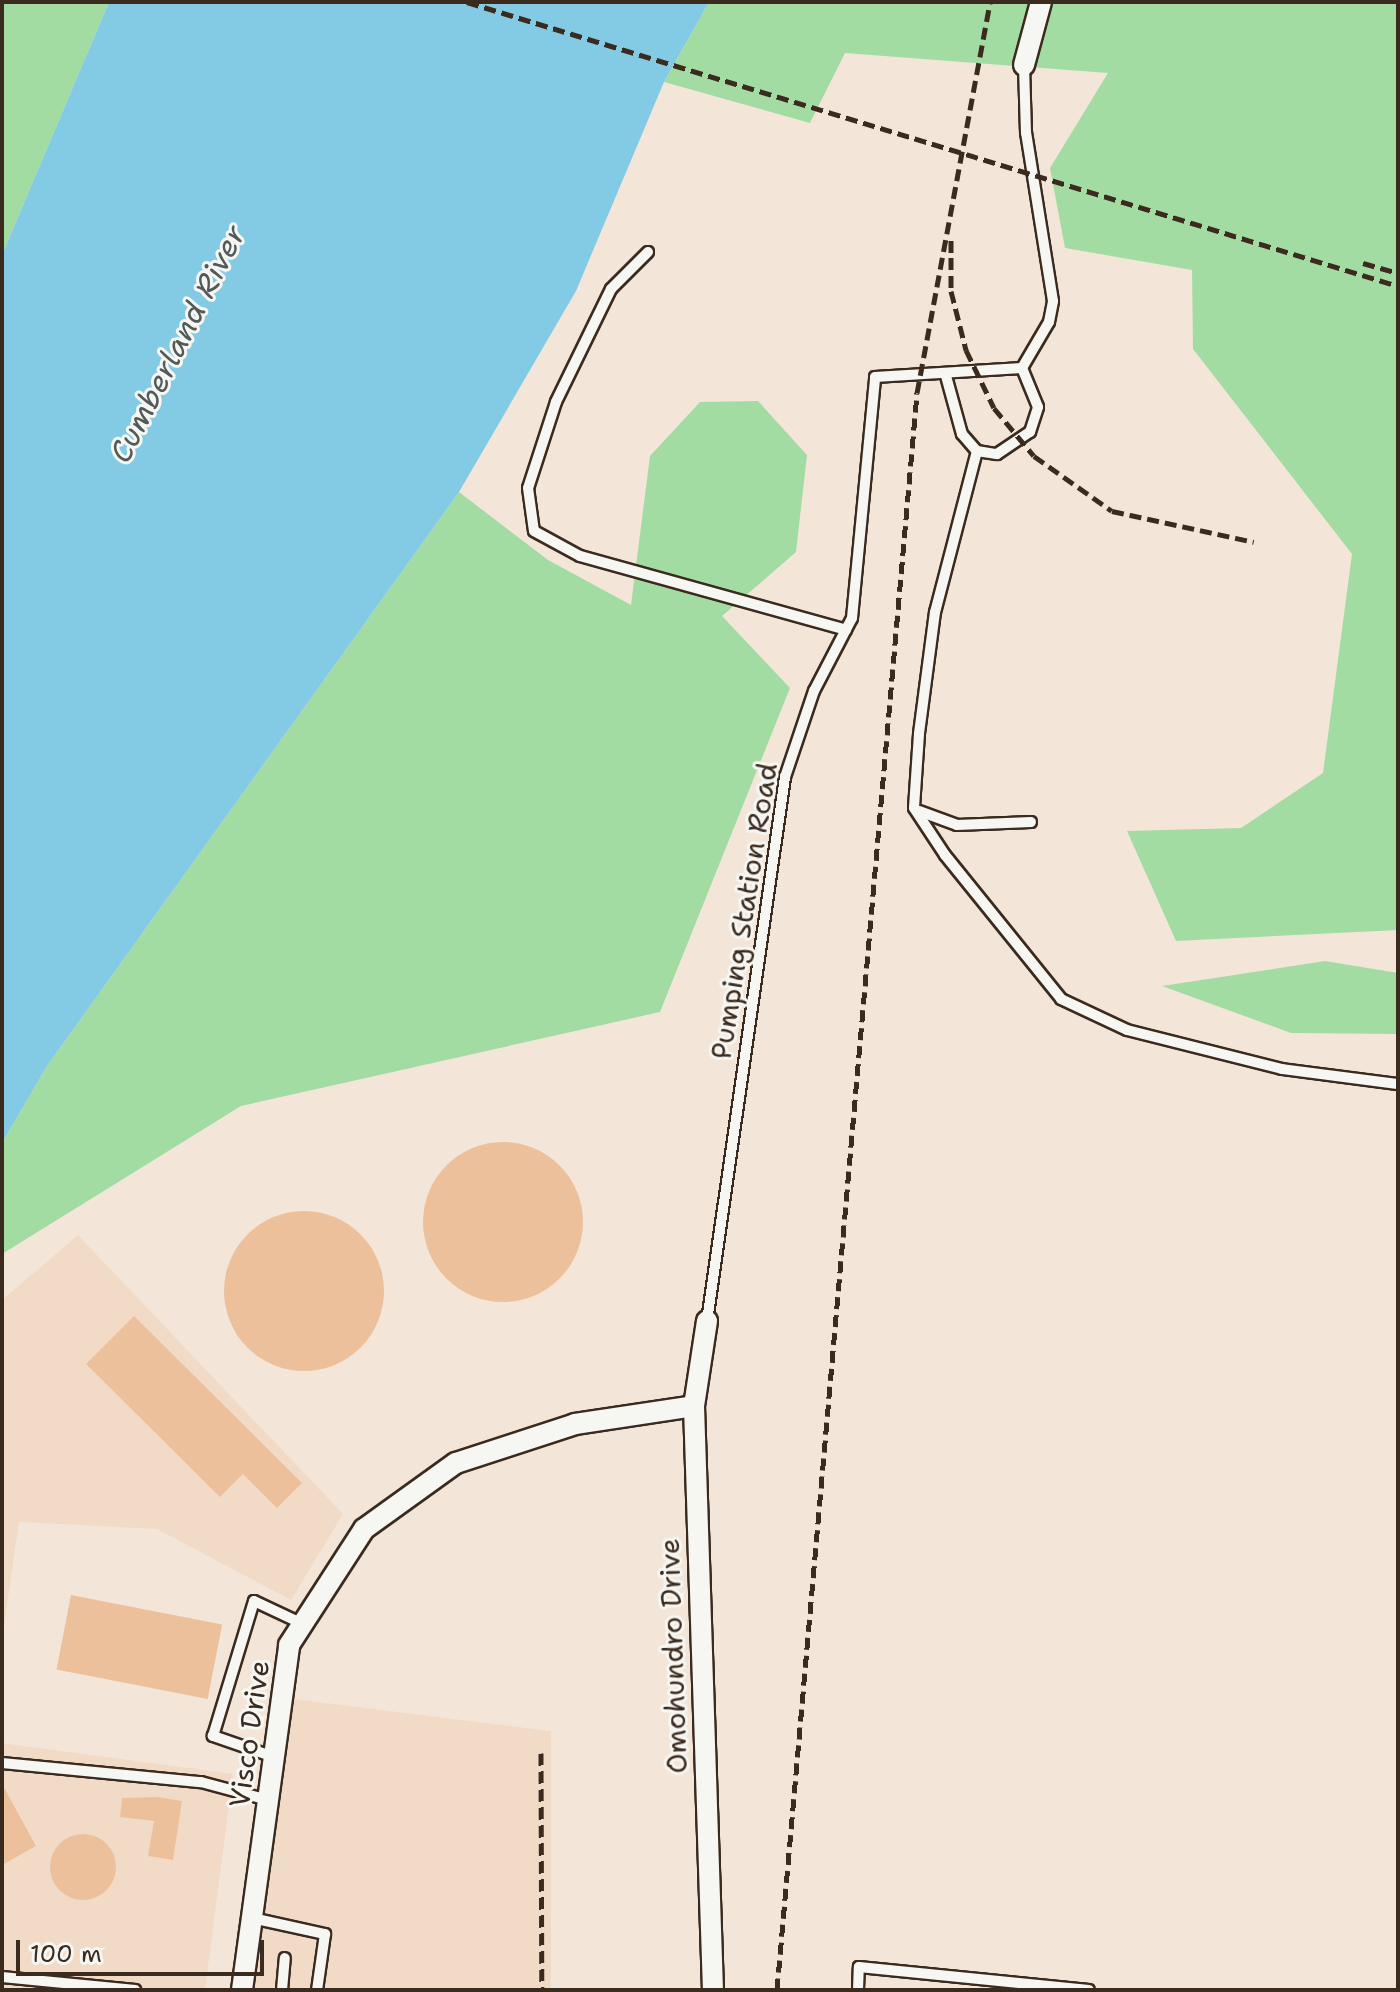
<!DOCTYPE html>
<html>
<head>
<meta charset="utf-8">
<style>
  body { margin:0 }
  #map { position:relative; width:1400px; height:1992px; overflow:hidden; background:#f3e6d8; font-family:"Shantell Sans",sans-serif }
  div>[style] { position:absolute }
  .built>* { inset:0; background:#f1dbc6 }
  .green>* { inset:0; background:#a2dca2 }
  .water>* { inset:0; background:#83cbe4 }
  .building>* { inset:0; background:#ecc09b; transform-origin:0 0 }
  .round { border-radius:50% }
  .roads { filter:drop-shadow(2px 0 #3b2a1e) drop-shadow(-2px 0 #3b2a1e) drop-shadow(0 2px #3b2a1e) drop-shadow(0 -2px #3b2a1e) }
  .service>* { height:10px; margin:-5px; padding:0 5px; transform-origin:5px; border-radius:5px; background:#f6f6f2 }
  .minor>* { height:20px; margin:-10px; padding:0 10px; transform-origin:10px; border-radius:10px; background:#f6f6f2 }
  .rail>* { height:5px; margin-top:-2.5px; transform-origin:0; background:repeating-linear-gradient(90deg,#3b2a1e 0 12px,transparent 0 18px) }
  span { translate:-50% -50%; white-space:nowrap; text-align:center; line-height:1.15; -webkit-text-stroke:6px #f6f6f2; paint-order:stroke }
  .street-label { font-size:28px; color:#3b2a1e }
  .water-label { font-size:30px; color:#515a59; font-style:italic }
  .frame { position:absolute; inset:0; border:4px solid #3b2a1e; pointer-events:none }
  .scale { position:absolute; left:16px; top:1940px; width:248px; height:36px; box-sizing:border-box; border:4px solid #3b2a1e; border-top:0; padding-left:10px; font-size:24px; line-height:28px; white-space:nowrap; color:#3b2a1e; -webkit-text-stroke:6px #f6f6f2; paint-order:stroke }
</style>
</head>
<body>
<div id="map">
  <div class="built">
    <div style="clip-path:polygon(78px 1235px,343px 1514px,291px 1600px,157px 1529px,19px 1522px,2px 1640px,2px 1300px)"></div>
    <div style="clip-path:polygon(286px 1698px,551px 1731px,551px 1990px,251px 1990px)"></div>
    <div style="clip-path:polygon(2px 1743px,233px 1774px,205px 1990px,2px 1990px)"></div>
  </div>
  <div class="green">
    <div style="clip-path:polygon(2px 2px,109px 2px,2px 255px)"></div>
    <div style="clip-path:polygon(709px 2px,1398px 2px,1398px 930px,1176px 941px,1127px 831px,1241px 828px,1323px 773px,1352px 554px,1193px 349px,1192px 270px,1065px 248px,1050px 168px,1108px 73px,845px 53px,810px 123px,664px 82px)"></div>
    <div style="clip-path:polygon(758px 401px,807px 455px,796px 552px,722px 616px,790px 688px,660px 1012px,241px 1106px,2px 1254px,2px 1143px,47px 1066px,459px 492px,548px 560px,631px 605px,650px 456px,700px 402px)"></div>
    <div style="clip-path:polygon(1325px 961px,1398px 973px,1398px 1034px,1291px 1033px,1162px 986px)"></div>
  </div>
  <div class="water">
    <div style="clip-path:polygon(109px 2px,709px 2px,664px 82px,576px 291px,459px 492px,47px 1066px,2px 1143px,2px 255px)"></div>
  </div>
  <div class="building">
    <div class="round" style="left:423px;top:1142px;width:160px;height:160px"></div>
    <div class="round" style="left:224px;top:1211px;width:160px;height:160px"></div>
    <div style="clip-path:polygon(134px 1316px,302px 1483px,277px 1508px,243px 1474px,220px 1497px,86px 1364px)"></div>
    <div style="left:71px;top:1595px;width:154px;height:76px;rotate:11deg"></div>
    <div style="clip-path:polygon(2px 1784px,36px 1846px,2px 1865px)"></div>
    <div style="clip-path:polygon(157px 1797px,182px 1801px,173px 1860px,148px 1856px,154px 1821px,120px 1817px,122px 1798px)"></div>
    <div class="round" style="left:50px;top:1834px;width:66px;height:66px"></div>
  </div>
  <div class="roads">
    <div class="service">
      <div style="left:648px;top:252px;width:52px;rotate:135deg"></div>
      <div style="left:611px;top:289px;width:126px;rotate:116deg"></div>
      <div style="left:556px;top:402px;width:90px;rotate:108deg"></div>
      <div style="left:528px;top:488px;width:43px;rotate:82.1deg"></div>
      <div style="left:534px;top:531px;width:52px;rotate:28.5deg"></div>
      <div style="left:580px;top:556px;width:276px;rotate:15.5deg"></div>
      <div style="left:946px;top:376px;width:60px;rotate:74.6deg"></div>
      <div style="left:962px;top:434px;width:23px;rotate:49deg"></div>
      <div style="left:977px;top:451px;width:20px;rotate:9deg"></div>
      <div style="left:997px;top:454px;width:40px;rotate:-34deg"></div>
      <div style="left:1030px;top:432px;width:26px;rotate:-72deg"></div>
      <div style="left:1038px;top:407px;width:42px;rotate:-112.3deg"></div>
      <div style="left:977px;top:451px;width:166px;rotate:104.6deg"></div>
      <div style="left:935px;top:612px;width:123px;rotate:97.5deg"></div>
      <div style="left:919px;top:734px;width:74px;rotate:93.9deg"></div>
      <div style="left:914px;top:808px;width:56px;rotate:56.6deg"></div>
      <div style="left:945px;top:855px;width:185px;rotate:51.1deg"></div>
      <div style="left:1061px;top:999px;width:73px;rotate:25.2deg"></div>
      <div style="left:1127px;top:1030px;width:160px;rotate:14.1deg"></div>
      <div style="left:1282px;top:1069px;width:117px;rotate:7.4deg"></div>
      <div style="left:919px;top:811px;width:40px;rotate:20.2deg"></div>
      <div style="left:957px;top:825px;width:74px;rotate:-2.3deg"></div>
      <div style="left:707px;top:1321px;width:550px;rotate:-81.84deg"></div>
      <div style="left:785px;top:777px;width:91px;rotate:-71.4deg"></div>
      <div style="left:814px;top:691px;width:82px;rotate:-62.5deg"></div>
      <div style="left:852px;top:618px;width:242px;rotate:-84.5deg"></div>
      <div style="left:875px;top:377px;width:147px;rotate:-3.5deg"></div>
      <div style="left:1022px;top:368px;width:53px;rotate:-59.6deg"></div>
      <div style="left:1049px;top:322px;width:21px;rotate:-79deg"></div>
      <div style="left:1053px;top:301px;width:170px;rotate:-99.1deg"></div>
      <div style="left:1026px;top:133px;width:68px;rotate:-91.7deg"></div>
      <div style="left:274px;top:1757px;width:65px;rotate:-161deg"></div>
      <div style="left:213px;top:1736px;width:141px;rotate:-73.1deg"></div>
      <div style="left:254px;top:1601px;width:54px;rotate:25.1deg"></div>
      <div style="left:2px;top:1763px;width:200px;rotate:5.5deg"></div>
      <div style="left:201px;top:1782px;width:69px;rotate:15deg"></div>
      <div style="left:252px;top:1918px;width:75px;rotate:12.4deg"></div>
      <div style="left:325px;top:1934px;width:57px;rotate:98.1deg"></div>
      <div style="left:2px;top:1977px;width:134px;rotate:5.6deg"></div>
      <div style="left:282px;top:1990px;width:32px;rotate:-85deg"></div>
      <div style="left:858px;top:1990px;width:23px;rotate:-88deg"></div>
      <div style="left:859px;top:1967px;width:231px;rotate:5.7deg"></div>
    </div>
    <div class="minor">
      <div style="left:1024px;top:65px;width:65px;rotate:-74.9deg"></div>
      <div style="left:707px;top:1321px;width:86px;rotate:98.7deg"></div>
      <div style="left:694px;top:1406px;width:584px;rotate:88.14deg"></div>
      <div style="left:242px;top:1990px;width:348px;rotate:-82.2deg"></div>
      <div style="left:289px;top:1645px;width:138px;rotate:-57.1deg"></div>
      <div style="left:364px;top:1529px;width:113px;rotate:-35.7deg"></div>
      <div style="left:456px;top:1463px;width:125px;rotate:-18.1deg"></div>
      <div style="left:575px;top:1424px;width:120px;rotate:-8.6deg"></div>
    </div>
  </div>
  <div class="rail">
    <div style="left:467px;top:2px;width:973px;rotate:16.96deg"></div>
    <div style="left:951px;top:240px;width:51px;rotate:90deg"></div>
    <div style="left:951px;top:291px;width:61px;rotate:75.7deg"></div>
    <div style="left:966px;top:350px;width:64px;rotate:64.2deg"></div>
    <div style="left:994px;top:408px;width:62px;rotate:50.2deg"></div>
    <div style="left:1034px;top:456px;width:95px;rotate:35.2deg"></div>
    <div style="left:1112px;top:511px;width:145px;rotate:12.3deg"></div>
    <div style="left:1363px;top:263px;width:36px;rotate:16deg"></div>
    <div style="left:541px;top:1753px;width:237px;rotate:89.8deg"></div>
    <div style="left:777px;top:1990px;width:1603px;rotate:-84.99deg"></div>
    <div style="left:917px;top:393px;width:398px;rotate:-79.4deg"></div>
  </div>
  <div class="street-label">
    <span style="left:744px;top:911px;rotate:-81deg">Pumping Station Road</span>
    <span style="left:673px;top:1656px;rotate:-92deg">Omohundro Drive</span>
    <span style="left:249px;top:1734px;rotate:-82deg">Visco Drive</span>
  </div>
  <div class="water-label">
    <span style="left:178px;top:344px;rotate:-63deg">Cumberland River</span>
  </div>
  <div class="frame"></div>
  <div class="scale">100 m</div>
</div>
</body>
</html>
